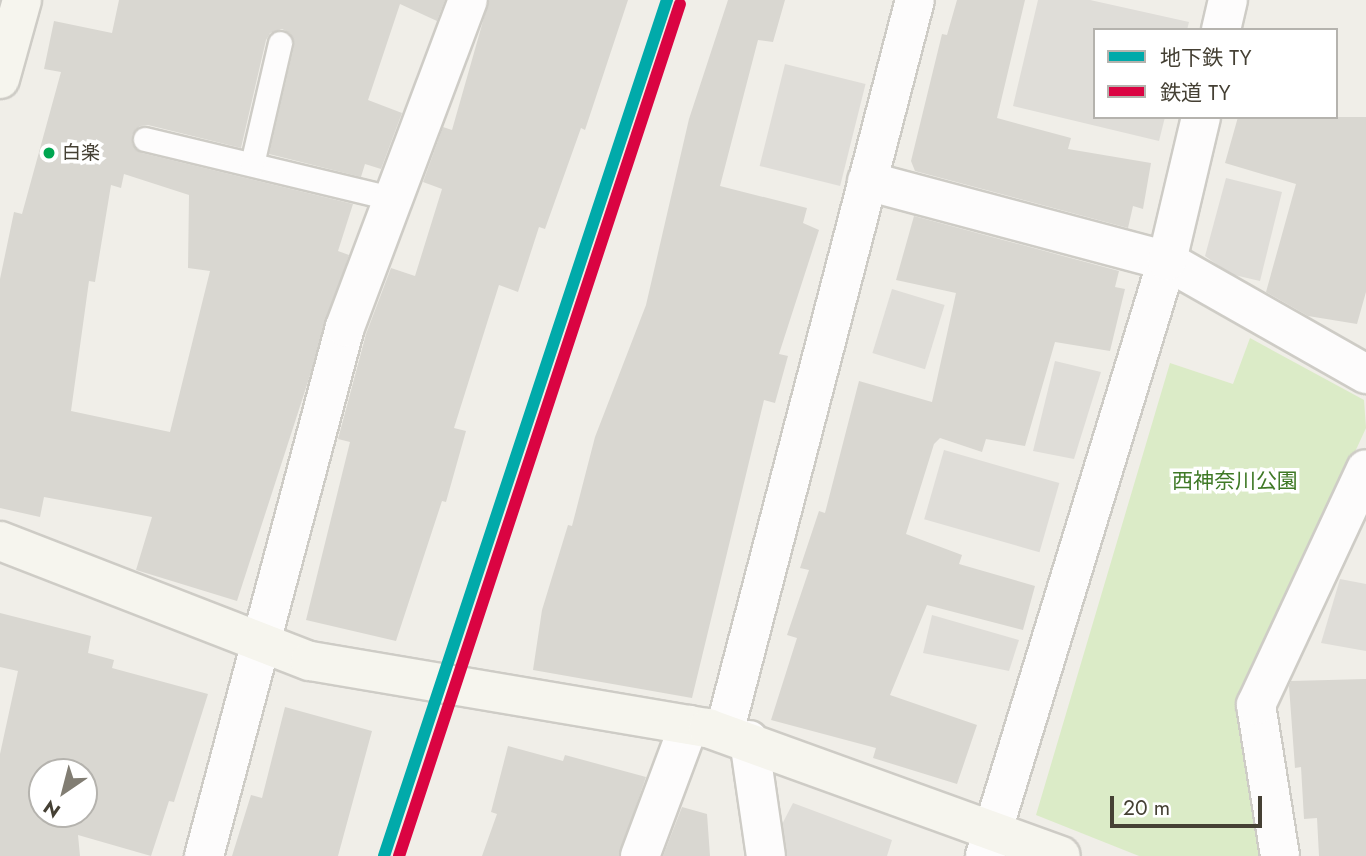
<!DOCTYPE html>
<html>
<head>
<meta charset="utf-8">
<style>
  body { margin:0 }
  #map { position:relative; width:1366px; height:856px; overflow:hidden; background:#f0eee8; font-family:Jost,"Noto Sans JP",sans-serif }
  div>[style] { position:absolute }
  .green>* { inset:0; background:#dbebc7 }
  .parking>* { inset:0; background:#dfddd8; transform-origin:0 0 }
  .building>* { inset:0; background:#d9d7d1 }
  .roads { filter:drop-shadow(2px 0 #ceccc6) drop-shadow(-2px 0 #ceccc6) drop-shadow(0 2px #ceccc6) drop-shadow(0 -2px #ceccc6) }
  .lane>* { height:23px; margin:-11.5px; padding:0 11.5px; transform-origin:11.5px; border-radius:11.5px; background:#fdfcfc }
  .street>* { height:38px; margin:-19px; padding:0 19px; transform-origin:19px; border-radius:19px; background:#fdfcfc }
  .secondary>* { height:38px; margin:-19px; padding:0 19px; transform-origin:19px; border-radius:19px; background:#f6f5ee }
  .rail-1>* { height:12px; margin:-6px; padding:0 6px; transform-origin:6px; border-radius:6px; background:#da0442 }
  .metro-1>* { height:12px; margin:-6px; padding:0 6px; transform-origin:6px; border-radius:6px; background:#01aaaa }
  .dots>* { width:19px; height:19px; translate:-50% -50%; box-sizing:border-box; border:4px solid #fff; border-radius:50% }
  span { translate:-50% -50%; white-space:nowrap; text-align:center; line-height:1.15; -webkit-text-stroke:7px #fff; paint-order:stroke }
  .bus-label { font-size:19px; color:#454034 }
  .left { translate:0 -50%; text-align:left }
  .park-label { font-size:21px; color:#3f7926 }
  .legend { position:absolute; left:1093px; top:28px; width:245px; height:91px; box-sizing:border-box; background:#fff; border:2px solid #b5b3ae; margin:0; padding:9px 12px; list-style:none; font-size:21px; color:#454034 }
  .legend li { display:flex; align-items:center; gap:14px; height:35px }
  .legend b { width:35px; border:2px solid #b5b3ae }
  .north { position:absolute; left:28px; top:758px; width:70px; height:70px; box-sizing:border-box; background:#fff; border:2px solid #b5b3ae; border-radius:50%; rotate:215deg; font-size:19px; font-weight:700; line-height:28px; text-align:center; color:#454034 }
  .north::after { content:''; display:block; margin:auto; width:24px; height:32px; background:#817d73; clip-path:polygon(50% 0,100% 100%,50% 72%,0 100%) }
  .scale { position:absolute; left:1110px; top:796px; width:152px; height:32px; box-sizing:border-box; border:4px solid #454034; border-top:0; padding-left:9px; font-size:21px; line-height:24px; white-space:nowrap; color:#454034; -webkit-text-stroke:5px #fff; paint-order:stroke }
</style>
</head>
<body>
<div id="map">
  <div class="green">
    <div style="clip-path:polygon(1250px 338px,1364px 400px,1366px 428px,1238px 706px,1263px 856px,1139px 856px,1036px 815px,1170px 363px,1233px 384px)"></div>
  </div>
  <div class="parking">
    <div style="clip-path:polygon(1038px 0,1090px 0,1189px 22px,1187px 30px,1095px 30px,1095px 117px,1165px 117px,1159px 141px,1013px 106px)"></div>
    <div style="left:785px;top:64px;width:83px;height:105px;rotate:14deg"></div>
    <div style="clip-path:polygon(1226px 178px,1282px 192px,1260px 281px,1230px 274px,1205px 256px)"></div>
    <div style="left:892px;top:289px;width:55px;height:67px;rotate:17deg"></div>
    <div style="clip-path:polygon(1055px 361px,1101px 372px,1074px 459px,1033px 451px)"></div>
    <div style="left:944px;top:450px;width:120px;height:72px;rotate:16deg"></div>
    <div style="clip-path:polygon(1340px 579px,1366px 584px,1366px 651px,1321px 643px)"></div>
    <div style="clip-path:polygon(932px 615px,1019px 640px,1009px 671px,923px 653px)"></div>
    <div style="clip-path:polygon(793px 803px,892px 840px,887px 856px,783px 856px,778px 832px)"></div>
  </div>
  <div class="building">
    <div style="clip-path:polygon(evenodd,119px 0,445px 0,437px 21px,400px 4px,368px 100px,402px 113px,381px 169px,365px 164px,361px 177px,269px 154px,294px 46px,290px 33px,282px 29px,270px 33px,266px 40px,241px 148px,148px 125px,140px 126px,132px 135px,132px 144px,142px 153px,353px 204px,338px 251px,349px 255px,237px 601px,136px 570px,152px 517px,44px 497px,40px 517px,0 508px,0 279px,14px 212px,22px 214px,61px 72px,44px 69px,54px 21px,112px 33px,119px 0,124px 174px,189px 195px,188px 268px,210px 271px,170px 432px,71px 411px,89px 281px,95px 282px,111px 185px,121px 188px,124px 174px)"></div>
    <div style="clip-path:polygon(489px 0,628px 0,585px 130px,581px 128px,545px 229px,539px 227px,518px 292px,499px 285px,454px 428px,466px 431px,446px 502px,442px 501px,396px 641px,306px 620px,350px 442px,338px 439px,366px 334px,391px 268px,415px 276px,442px 189px,423px 182px,443px 127px,452px 130px)"></div>
    <div style="clip-path:polygon(728px 0,785px 0,773px 42px,758px 40px,720px 186px,807px 208px,803px 223px,819px 230px,779px 354px,788px 356px,775px 403px,764px 400px,692px 698px,533px 670px,542px 610px,568px 525px,572px 526px,595px 437px,646px 305px,689px 119px)"></div>
    <div style="clip-path:polygon(957px 0,1025px 0,997px 118px,1071px 138px,1068px 149px,1151px 163px,1143px 209px,1133px 206px,1128px 228px,915px 171px,911px 161px,942px 34px,947px 35px)"></div>
    <div style="clip-path:polygon(1238px 117px,1366px 117px,1366px 292px,1357px 324px,1308px 316px,1266px 292px,1296px 184px,1225px 163px)"></div>
    <div style="clip-path:polygon(914px 216px,1119px 271px,1115px 287px,1125px 289px,1110px 351px,1055px 342px,1025px 446px,986px 439px,982px 452px,940px 438px,934px 444px,906px 534px,962px 555px,959px 564px,1035px 586px,1023px 630px,927px 605px,890px 695px,977px 725px,957px 784px,873px 758px,876px 748px,771px 720px,797px 638px,787px 635px,809px 570px,800px 568px,819px 511px,825px 513px,859px 381px,932px 402px,956px 293px,896px 280px)"></div>
    <div style="clip-path:polygon(evenodd,0 613px,91px 636px,88px 653px,114px 660px,112px 668px,208px 694px,174px 802px,169px 801px,151px 856px,78px 835px,80px 856px,0 856px,0 754px,18px 671px,0 667px,0 613px,42px 772px,84px 772px,84px 814px,42px 814px,42px 772px)"></div>
    <div style="clip-path:polygon(1366px 679px,1366px 856px,1319px 856px,1317px 818px,1304px 819px,1301px 767px,1295px 768px,1289px 686px,1291px 681px)"></div>
    <div style="clip-path:polygon(285px 707px,372px 731px,338px 856px,232px 856px,251px 795px,262px 798px)"></div>
    <div style="clip-path:polygon(508px 746px,563px 761px,565px 755px,646px 777px,619px 856px,482px 856px,497px 814px,491px 812px)"></div>
    <div style="clip-path:polygon(682px 807px,707px 814px,710px 856px,663px 856px)"></div>
  </div>
  <div class="roads">
    <div class="lane">
      <div style="left:145px;top:139px;width:256px;rotate:13.5deg"></div>
      <div style="left:252px;top:164px;width:124px;rotate:-77deg"></div>
    </div>
    <div class="street">
      <div style="left:1221px;top:30px;width:31px;rotate:-77deg"></div>
      <div style="left:867px;top:181px;width:310px;rotate:14.9deg"></div>
      <div style="left:1167px;top:261px;width:229px;rotate:29.6deg"></div>
      <div style="left:724px;top:733px;width:757px;rotate:-75.4deg"></div>
      <div style="left:749px;top:740px;width:117px;rotate:81.7deg"></div>
      <div style="left:204px;top:856px;width:547px;rotate:-75.08deg"></div>
      <div style="left:345px;top:327px;width:349px;rotate:-69.4deg"></div>
      <div style="left:640px;top:856px;width:140px;rotate:-69.5deg"></div>
      <div style="left:985px;top:856px;width:622px;rotate:-72.99deg"></div>
      <div style="left:1167px;top:261px;width:148px;rotate:-76.7deg"></div>
      <div style="left:1280px;top:856px;width:153px;rotate:-99deg"></div>
      <div style="left:1256px;top:705px;width:260px;rotate:-65deg"></div>
    </div>
    <div class="secondary">
      <div style="left:0;top:79px;width:82px;rotate:-74.4deg"></div>
      <div style="left:0;top:541px;width:332px;rotate:21.2deg"></div>
      <div style="left:310px;top:661px;width:404px;rotate:9.6deg"></div>
      <div style="left:708px;top:728px;width:375px;rotate:19.9deg"></div>
    </div>
  </div>
  <div class="rail-1">
    <div style="left:399px;top:856px;width:897px;rotate:-71.75deg"></div>
  </div>
  <div class="metro-1">
    <div style="left:384px;top:856px;width:902px;rotate:-71.71deg"></div>
  </div>
  <div class="dots">
    <div style="left:49px;top:153px;background:#00a651"></div>
  </div>
  <div class="bus-label">
    <span class="left" style="left:62px;top:153px">白楽</span>
  </div>
  <div class="park-label">
    <span style="left:1235px;top:481px">西神奈川公園</span>
  </div>
  <ul class="legend">
  <li><b style="height:9px;background:#01aaaa"></b>地下鉄 TY</li>
  <li><b style="height:9px;background:#da0442"></b>鉄道 TY</li>
  </ul>
  <div class="north">N</div>
  <div class="scale">20 m</div>
</div>
</body>
</html>
